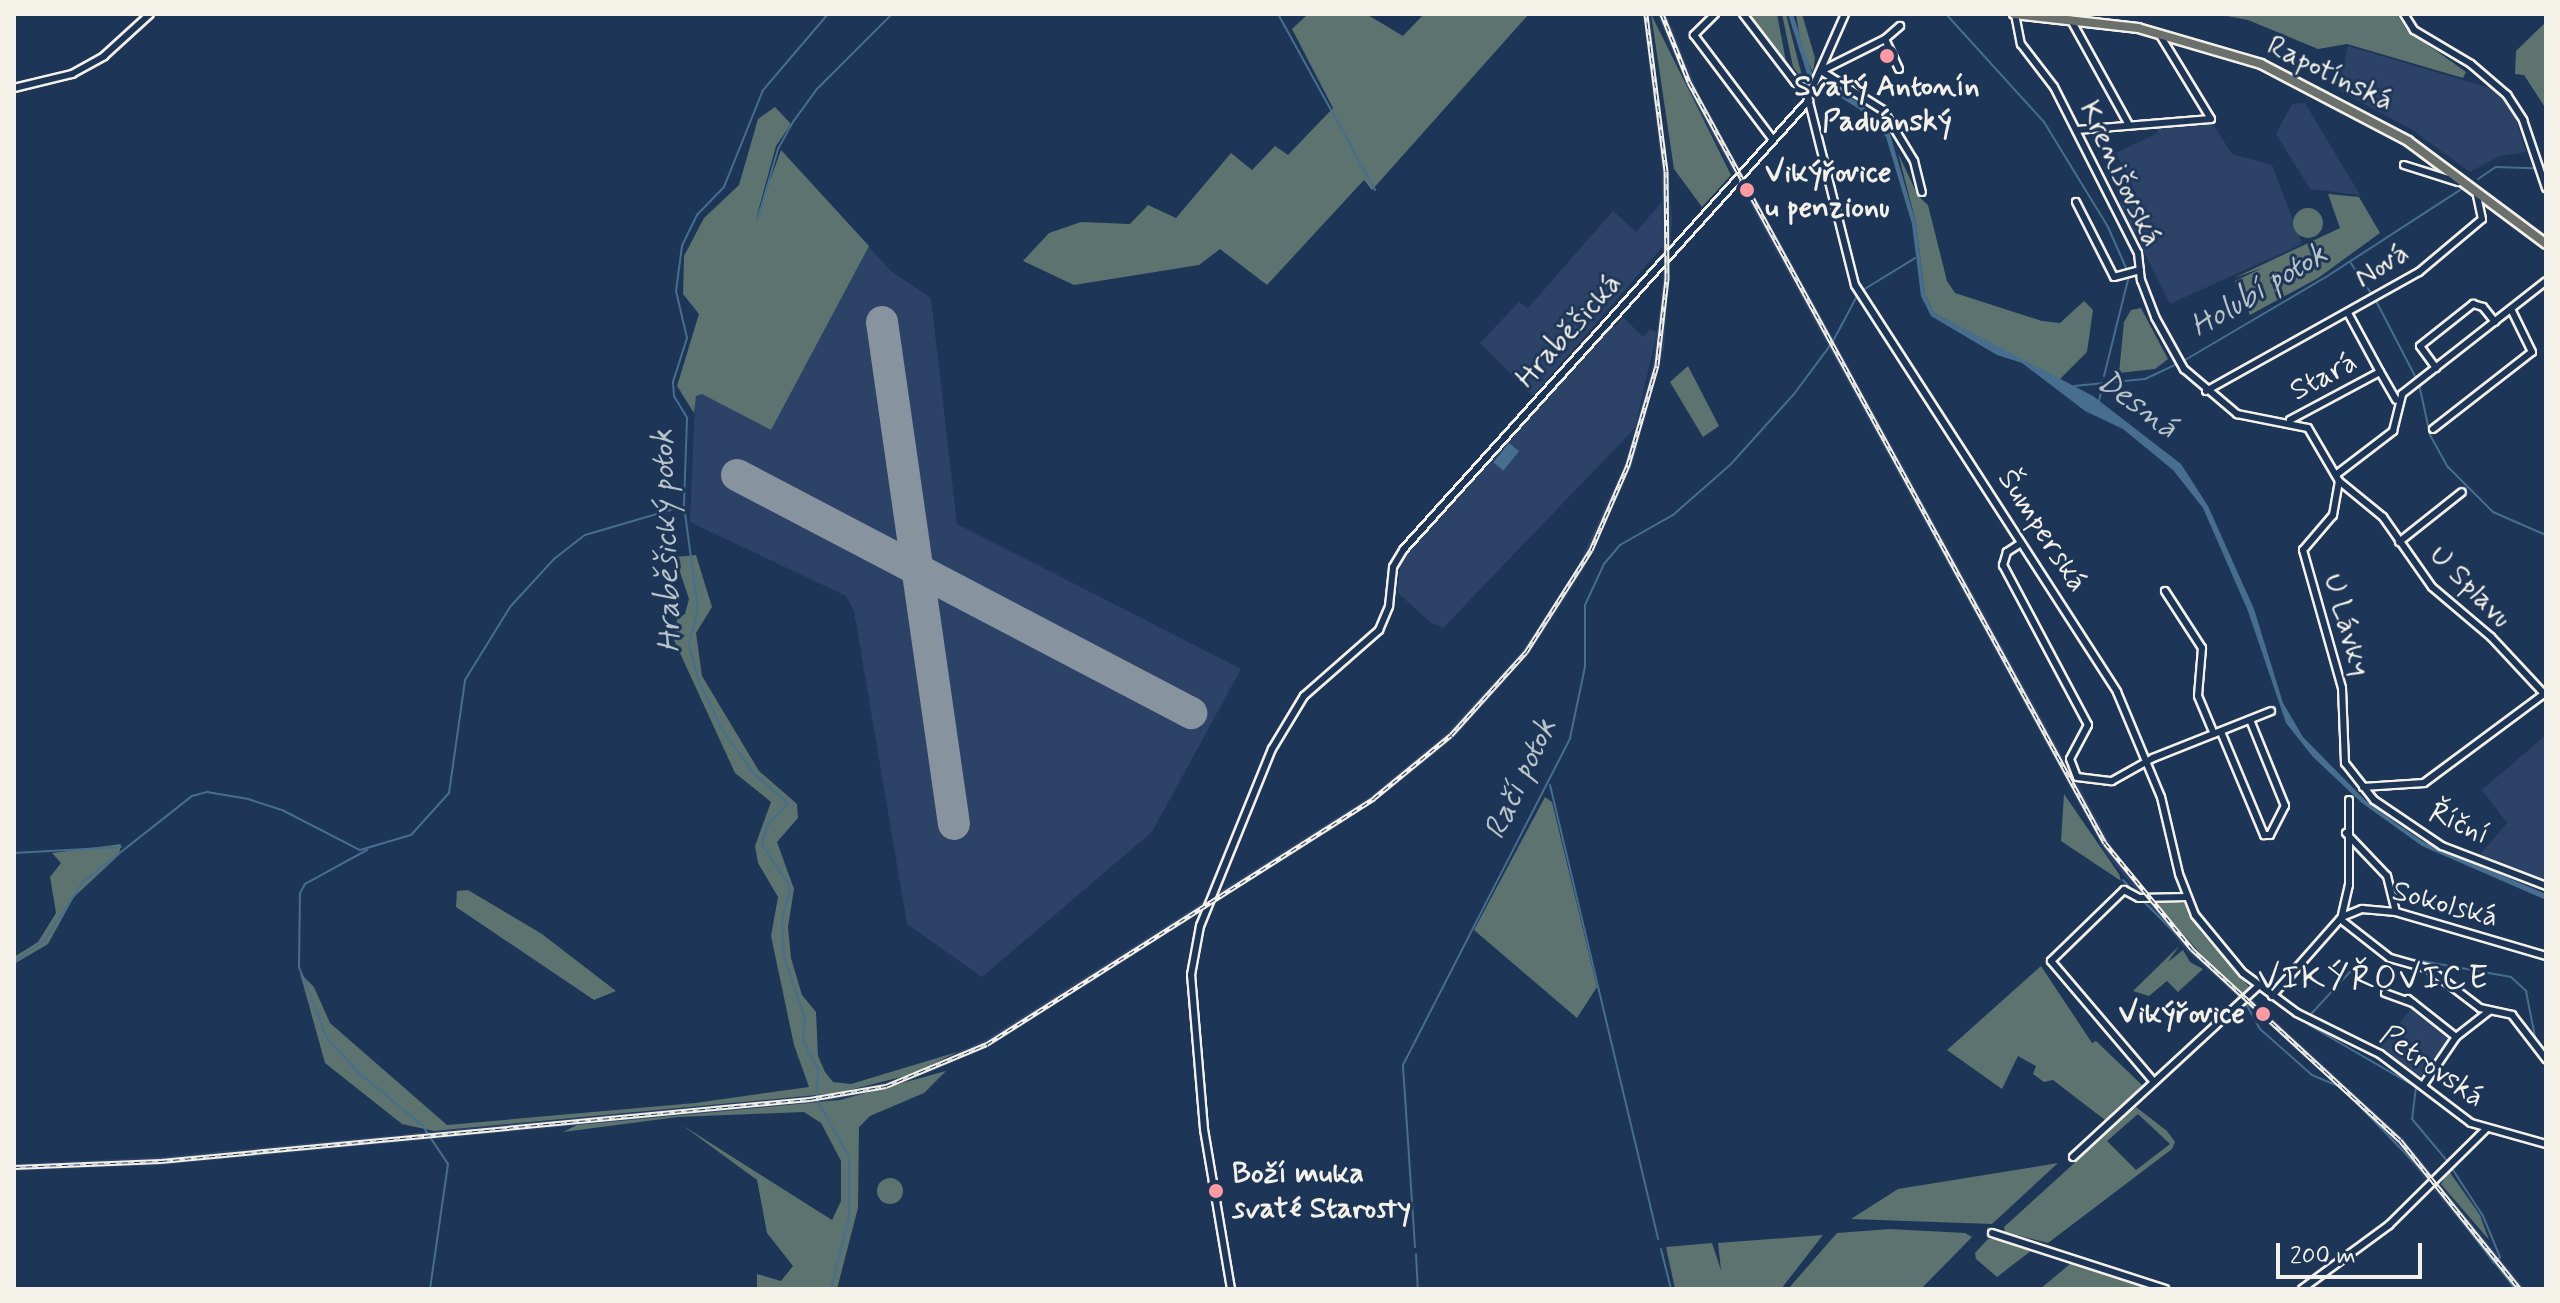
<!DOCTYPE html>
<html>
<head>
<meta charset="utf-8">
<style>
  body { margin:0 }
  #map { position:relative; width:2560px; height:1303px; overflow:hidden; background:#1d3557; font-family:Mynerve,sans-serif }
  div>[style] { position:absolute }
  .built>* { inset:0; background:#2c4367 }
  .green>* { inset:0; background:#5c736f }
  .round { border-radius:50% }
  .water>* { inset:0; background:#476e8e; transform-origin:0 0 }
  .stream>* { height:2px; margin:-1px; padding:0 1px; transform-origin:1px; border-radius:1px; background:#476e8e }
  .runway>* { height:32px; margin:-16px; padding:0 16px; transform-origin:16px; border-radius:16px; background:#8893a0 }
  .roads { filter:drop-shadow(2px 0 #f4f1e8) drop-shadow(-2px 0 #f4f1e8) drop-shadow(0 2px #f4f1e8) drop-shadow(0 -2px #f4f1e8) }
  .minor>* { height:6px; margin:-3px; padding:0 3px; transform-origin:3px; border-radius:3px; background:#1d3557 }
  .major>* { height:8px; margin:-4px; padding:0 4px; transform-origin:4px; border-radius:4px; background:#6b706d }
  .rail>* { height:5px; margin-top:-2.5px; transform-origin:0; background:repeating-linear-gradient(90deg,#1d3557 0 6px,#f4f1e8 0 12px); box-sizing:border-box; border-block:2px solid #f4f1e8 }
  .dots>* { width:22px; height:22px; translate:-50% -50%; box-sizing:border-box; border:4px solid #1d3557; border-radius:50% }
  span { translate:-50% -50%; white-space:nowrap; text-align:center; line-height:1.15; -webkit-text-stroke:6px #1d3557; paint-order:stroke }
  .street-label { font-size:30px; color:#f4f1e8 }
  .poi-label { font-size:30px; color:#f4f1e8; font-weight:700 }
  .left { translate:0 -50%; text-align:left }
  .right { translate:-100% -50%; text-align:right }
  .water-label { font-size:32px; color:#b7c3c8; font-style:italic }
  .quarter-label { font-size:34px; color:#f4f1e8; letter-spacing:2px }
  .frame { position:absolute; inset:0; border:16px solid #f4f1e8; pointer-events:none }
  .scale { position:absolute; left:2276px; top:1243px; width:146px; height:36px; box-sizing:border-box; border:4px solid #f4f1e8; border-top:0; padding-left:10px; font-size:24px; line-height:28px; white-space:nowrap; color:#f4f1e8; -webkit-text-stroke:6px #1d3557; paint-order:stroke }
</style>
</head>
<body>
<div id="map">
  <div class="built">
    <div style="clip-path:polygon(1643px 14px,1650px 14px,1672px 218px,1664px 349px,1632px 466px,1584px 569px,1529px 654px,1454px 738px,1376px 801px,989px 1047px,890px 1089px,823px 1102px,162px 1165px,14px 1171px,14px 1164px,161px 1157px,822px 1095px,888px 1082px,985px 1040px,1372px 795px,1448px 732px,1523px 650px,1578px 566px,1625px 464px,1653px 364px,1663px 279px,1662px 171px)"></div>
    <div style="clip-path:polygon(1657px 14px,1666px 14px,1698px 92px,2114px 850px,2193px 945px,2403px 1138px,2525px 1289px,2515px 1289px,2383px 1128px,2187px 951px,2107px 855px,1691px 96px)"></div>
    <div style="clip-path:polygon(2348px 46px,2497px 90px,2514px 112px,2526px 152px,2500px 156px,2470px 172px,2411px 129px,2338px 90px)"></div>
    <div style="clip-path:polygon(2305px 103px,2360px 195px,2310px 189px,2276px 134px,2292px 104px)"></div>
    <div style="clip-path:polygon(2210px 120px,2232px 154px,2272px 165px,2302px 244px,2170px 304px,2119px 202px,2136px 193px,2116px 153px,2158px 133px,2156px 125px)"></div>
    <div style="clip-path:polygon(788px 160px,892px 272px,931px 298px,957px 524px,1241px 669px,1152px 832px,982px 977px,907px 924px,854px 611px,846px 596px,690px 522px,696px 377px)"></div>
    <div style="clip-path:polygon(1662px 202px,1663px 246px,1533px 396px,1480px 343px,1519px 302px,1528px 308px,1613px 211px,1636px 232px)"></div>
    <div style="clip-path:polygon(1623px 317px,1643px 337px,1650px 329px,1657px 332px,1635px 428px,1443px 628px,1431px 623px,1397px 592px,1401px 559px,1607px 325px,1615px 327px)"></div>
    <div style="clip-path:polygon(2546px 735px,2546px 883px,2478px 857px,2507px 823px,2482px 790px)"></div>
    <div style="clip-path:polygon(2413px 1006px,2451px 1039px,2424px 1079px,2378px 1051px)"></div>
  </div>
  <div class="green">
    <div style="clip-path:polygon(1308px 14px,1366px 14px,1403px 36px,1424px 14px,1529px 14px,1372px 190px,1364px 180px,1267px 285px,1220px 249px,1199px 265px,1074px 285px,1023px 261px,1049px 233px,1081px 222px,1130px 224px,1148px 205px,1176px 218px,1231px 153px,1252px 170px,1275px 146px,1288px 155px,1333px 108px,1292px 29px)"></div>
    <div style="clip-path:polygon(1651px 14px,1731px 175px,1702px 207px,1674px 169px)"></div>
    <div style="clip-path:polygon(1747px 14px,1777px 14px,1787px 67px)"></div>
    <div style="clip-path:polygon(1782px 14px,1786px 14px,1803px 80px,1793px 67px)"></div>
    <div style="clip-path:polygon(1796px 14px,1802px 14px,1815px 58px,1813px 72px,1802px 51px)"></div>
    <div style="clip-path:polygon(2216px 14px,2397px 14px,2406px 29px,2466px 72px,2463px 78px,2347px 44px,2318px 49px,2248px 20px)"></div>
    <div style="clip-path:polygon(2546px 22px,2546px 109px,2524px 75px,2515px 74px,2516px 51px)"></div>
    <div style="clip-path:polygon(775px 107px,791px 124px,776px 146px,756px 219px,781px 150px,869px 246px,771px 430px,702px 394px,696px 396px,694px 413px,677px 386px,699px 314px,683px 294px,684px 256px,704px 218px,739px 185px,758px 119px)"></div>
    <div style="clip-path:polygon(1898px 153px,1918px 196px,1928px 205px,1947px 281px,1955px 293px,2042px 321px,2060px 323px,2084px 301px,2093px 310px,2087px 352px,2059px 380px,1934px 313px,1925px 295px,1916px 223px)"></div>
    <div style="clip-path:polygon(2328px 194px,2359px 197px,2380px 233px,2318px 278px,2250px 315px,2235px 281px,2262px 268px,2234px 278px,2340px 228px)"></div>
    <div class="round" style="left:2293px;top:208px;width:30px;height:30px"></div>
    <div style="clip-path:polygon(2141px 308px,2168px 359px,2155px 369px,2119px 373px,2124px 322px,2131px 310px)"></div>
    <div style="clip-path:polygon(1688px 366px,1719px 426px,1703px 437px,1670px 382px)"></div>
    <div style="clip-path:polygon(696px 555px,712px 607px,696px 633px,702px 676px,759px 771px,797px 804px,798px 818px,777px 842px,794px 889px,788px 927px,791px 958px,802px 995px,816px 1012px,818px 1056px,825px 1072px,833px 1082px,851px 1084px,957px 1052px,913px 1074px,838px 1093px,434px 1131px,402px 1124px,325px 1063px,300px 973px,314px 987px,330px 1023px,447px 1125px,695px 1103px,809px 1087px,794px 1045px,771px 936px,778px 897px,758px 863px,755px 846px,771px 802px,735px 773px,674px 640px,677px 619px,685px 614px,689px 599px,675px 557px)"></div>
    <div style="clip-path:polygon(2064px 794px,2119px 874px,2121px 881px,2061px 841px)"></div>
    <div style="clip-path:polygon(1545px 797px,1552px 802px,1597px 987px,1577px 1018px,1474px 930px)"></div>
    <div style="clip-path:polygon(121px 844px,119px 855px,74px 897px,48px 944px,14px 964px,14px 957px,38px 942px,56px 913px,50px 877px,61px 863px,52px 853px)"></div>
    <div style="clip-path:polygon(468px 890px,542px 934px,616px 991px,594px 1000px,456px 907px,457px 891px)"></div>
    <div style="clip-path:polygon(2153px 900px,2184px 901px,2200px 931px,2251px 989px,2245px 995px,2215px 970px)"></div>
    <div style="clip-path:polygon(2179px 946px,2168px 962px,2183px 950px,2190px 962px,2203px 969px,2178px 992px,2167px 981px,2149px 996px,2133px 991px)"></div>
    <div style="clip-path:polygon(2041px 966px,2092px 1043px,2096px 1041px,2143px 1086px,2105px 1120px,2053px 1080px,2044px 1082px,2033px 1074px,2036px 1066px,2018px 1056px,2002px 1089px,1947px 1050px)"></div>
    <div style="clip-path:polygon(946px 1071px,924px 1093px,870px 1116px,859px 1127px,858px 1208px,837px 1289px,757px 1289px,757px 1274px,781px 1281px,793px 1266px,767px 1233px,757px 1180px,682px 1125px,832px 1220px,841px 1201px,841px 1161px,821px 1123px,804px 1112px,678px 1117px,563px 1132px,577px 1125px,840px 1100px)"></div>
    <div style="clip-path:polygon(evenodd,2136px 1107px,2167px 1131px,2175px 1142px,2172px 1149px,2048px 1243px,2005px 1232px,2004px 1227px,2136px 1107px,2138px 1114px,2170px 1144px,2136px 1170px,2107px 1141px,2138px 1114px)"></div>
    <div style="clip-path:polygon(2058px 1163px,1992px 1224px,1851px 1219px,1898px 1189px)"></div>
    <div style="clip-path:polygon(2449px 1171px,2480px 1215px,2489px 1240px,2441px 1184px)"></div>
    <div class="round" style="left:877px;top:1178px;width:26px;height:26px"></div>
    <div style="clip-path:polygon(1890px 1229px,1965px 1233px,1972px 1237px,1921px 1289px,1788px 1289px,1837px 1233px)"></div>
    <div style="clip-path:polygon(1823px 1235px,1781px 1289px,1675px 1289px,1666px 1247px,1712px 1243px,1721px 1270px,1718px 1243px)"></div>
    <div style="clip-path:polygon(1988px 1239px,2000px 1239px,2036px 1247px,1997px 1277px,1976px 1259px,1975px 1253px)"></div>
    <div style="clip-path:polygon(2076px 1259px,2156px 1289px,2040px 1289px)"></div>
  </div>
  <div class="water">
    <div style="clip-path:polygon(1788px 14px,1793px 14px,1812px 73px,1862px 105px,1890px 134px,1916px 223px,1925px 295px,1934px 313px,2093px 396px,2181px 464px,2208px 506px,2254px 609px,2283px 703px,2303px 737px,2365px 800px,2396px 823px,2424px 842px,2546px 894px,2546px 900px,2422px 846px,2362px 803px,2313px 757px,2286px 723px,2248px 611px,2203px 508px,2173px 470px,2123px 429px,2085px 411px,2022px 363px,1997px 355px,1931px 316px,1921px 296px,1912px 224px,1886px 137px,1859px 109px,1808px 77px)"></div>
    <div style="left:1509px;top:443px;width:13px;height:25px;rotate:39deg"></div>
  </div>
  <div class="stream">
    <div style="left:828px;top:14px;width:100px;rotate:130.5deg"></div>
    <div style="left:763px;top:90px;width:105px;rotate:111.9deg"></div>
    <div style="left:724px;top:187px;width:39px;rotate:134deg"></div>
    <div style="left:697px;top:215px;width:34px;rotate:116deg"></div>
    <div style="left:682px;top:246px;width:45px;rotate:97.6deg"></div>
    <div style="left:676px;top:291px;width:48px;rotate:76.8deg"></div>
    <div style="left:687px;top:338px;width:46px;rotate:107.7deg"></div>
    <div style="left:673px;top:382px;width:14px;rotate:86deg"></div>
    <div style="left:674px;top:396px;width:26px;rotate:59deg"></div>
    <div style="left:687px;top:418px;width:88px;rotate:92deg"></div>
    <div style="left:684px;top:506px;width:104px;rotate:82.3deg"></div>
    <div style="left:698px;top:609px;width:38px;rotate:104deg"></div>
    <div style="left:689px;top:646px;width:36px;rotate:74deg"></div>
    <div style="left:699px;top:681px;width:54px;rotate:64.9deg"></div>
    <div style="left:722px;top:730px;width:57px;rotate:53.5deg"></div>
    <div style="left:756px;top:776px;width:42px;rotate:40.2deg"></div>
    <div style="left:788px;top:803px;width:31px;rotate:132deg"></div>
    <div style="left:767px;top:826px;width:19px;rotate:106deg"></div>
    <div style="left:762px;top:844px;width:51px;rotate:56.9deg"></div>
    <div style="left:790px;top:887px;width:36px;rotate:103deg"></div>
    <div style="left:782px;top:922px;width:35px;rotate:87deg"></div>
    <div style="left:784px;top:957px;width:65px;rotate:71.3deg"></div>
    <div style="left:805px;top:1019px;width:22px;rotate:95deg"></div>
    <div style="left:803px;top:1041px;width:32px;rotate:62deg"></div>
    <div style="left:818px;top:1069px;width:31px;rotate:92deg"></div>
    <div style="left:817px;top:1100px;width:64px;rotate:60.3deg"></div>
    <div style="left:849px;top:1156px;width:62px;rotate:90deg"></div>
    <div style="left:849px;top:1218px;width:73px;rotate:104.2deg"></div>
    <div style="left:1278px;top:14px;width:201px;rotate:61.1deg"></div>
    <div style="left:1946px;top:14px;width:146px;rotate:47.8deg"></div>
    <div style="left:2044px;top:122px;width:123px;rotate:58.6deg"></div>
    <div style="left:2108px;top:227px;width:47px;rotate:66.2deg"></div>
    <div style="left:2544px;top:170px;width:2px;rotate:27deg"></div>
    <div style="left:2478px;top:179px;width:22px;rotate:-34deg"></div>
    <div style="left:2496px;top:167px;width:38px;rotate:2deg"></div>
    <div style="left:757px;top:221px;width:75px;rotate:-73.7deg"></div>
    <div style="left:778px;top:149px;width:31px;rotate:-61deg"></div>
    <div style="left:793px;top:122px;width:39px;rotate:-54deg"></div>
    <div style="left:816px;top:90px;width:107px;rotate:-45deg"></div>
    <div style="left:2350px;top:262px;width:40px;rotate:56deg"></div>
    <div style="left:1863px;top:290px;width:61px;rotate:-31.6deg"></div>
    <div style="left:2376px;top:301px;width:87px;rotate:62.5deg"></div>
    <div style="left:2104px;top:376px;width:103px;rotate:-76deg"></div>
    <div style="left:2419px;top:384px;width:52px;rotate:77.8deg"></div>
    <div style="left:2430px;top:435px;width:37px;rotate:61deg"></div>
    <div style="left:2448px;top:467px;width:64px;rotate:45deg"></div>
    <div style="left:2493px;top:512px;width:58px;rotate:23.5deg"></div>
    <div style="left:2074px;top:386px;width:71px;rotate:-5.6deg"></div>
    <div style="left:2145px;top:379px;width:38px;rotate:-25deg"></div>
    <div style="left:2180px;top:363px;width:169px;rotate:-30.5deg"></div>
    <div style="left:2326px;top:277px;width:160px;rotate:-33deg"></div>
    <div style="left:2098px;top:405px;width:18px;rotate:-77deg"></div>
    <div style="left:1550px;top:785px;width:467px;rotate:76.6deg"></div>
    <div style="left:2346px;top:808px;width:32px;rotate:88deg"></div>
    <div style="left:367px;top:850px;width:71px;rotate:151.3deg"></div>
    <div style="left:305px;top:884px;width:10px;rotate:119deg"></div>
    <div style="left:300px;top:893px;width:74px;rotate:90.8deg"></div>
    <div style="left:299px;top:967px;width:76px;rotate:68.5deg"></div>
    <div style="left:327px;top:1038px;width:47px;rotate:47.6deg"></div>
    <div style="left:359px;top:1073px;width:82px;rotate:39.5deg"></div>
    <div style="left:422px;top:1125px;width:47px;rotate:56.3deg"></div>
    <div style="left:448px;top:1164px;width:126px;rotate:98.2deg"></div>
    <div style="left:14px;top:853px;width:107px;rotate:-3.2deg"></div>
    <div style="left:2123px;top:880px;width:19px;rotate:47deg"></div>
    <div style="left:2143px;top:901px;width:139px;rotate:44.7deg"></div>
    <div style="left:2347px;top:911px;width:53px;rotate:-84.6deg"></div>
    <div style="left:2380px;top:946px;width:17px;rotate:36deg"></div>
    <div style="left:2394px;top:956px;width:119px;rotate:10.2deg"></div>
    <div style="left:2511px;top:977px;width:21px;rotate:43deg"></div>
    <div style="left:2526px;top:991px;width:52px;rotate:78.9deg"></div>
    <div style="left:14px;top:962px;width:37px;rotate:-35deg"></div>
    <div style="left:44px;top:941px;width:71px;rotate:-56.5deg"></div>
    <div style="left:83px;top:882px;width:139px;rotate:-38.3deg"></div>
    <div style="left:192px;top:796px;width:16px;rotate:-15deg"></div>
    <div style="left:207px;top:792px;width:42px;rotate:9.7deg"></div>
    <div style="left:248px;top:799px;width:38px;rotate:18deg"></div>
    <div style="left:284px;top:811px;width:85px;rotate:27.2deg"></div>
    <div style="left:360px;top:850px;width:53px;rotate:-16.4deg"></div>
    <div style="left:411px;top:835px;width:57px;rotate:-47.9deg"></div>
    <div style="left:449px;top:793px;width:114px;rotate:-81.9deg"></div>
    <div style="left:465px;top:680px;width:86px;rotate:-58.3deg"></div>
    <div style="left:510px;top:607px;width:65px;rotate:-47.5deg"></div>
    <div style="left:554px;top:559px;width:39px;rotate:-38deg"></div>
    <div style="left:585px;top:535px;width:103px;rotate:-16.3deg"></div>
    <div style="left:2245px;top:1002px;width:31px;rotate:61deg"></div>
    <div style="left:2260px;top:1029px;width:69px;rotate:41.5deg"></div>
    <div style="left:2312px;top:1075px;width:33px;rotate:23deg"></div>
    <div style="left:2342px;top:1088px;width:128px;rotate:45.9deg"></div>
    <div style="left:2311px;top:1014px;width:72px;rotate:-47.2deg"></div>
    <div style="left:2225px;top:1022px;width:28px;rotate:-44deg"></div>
    <div style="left:2309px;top:1025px;width:124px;rotate:30.1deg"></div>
    <div style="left:2416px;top:1087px;width:32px;rotate:97deg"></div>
    <div style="left:2412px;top:1119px;width:56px;rotate:50.1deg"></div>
    <div style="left:2140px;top:1100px;width:110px;rotate:-42.4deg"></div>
    <div style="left:2453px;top:1170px;width:55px;rotate:56.9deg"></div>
    <div style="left:2483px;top:1216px;width:44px;rotate:67.5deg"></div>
    <div style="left:2500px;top:1257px;width:8px;rotate:130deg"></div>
    <div style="left:2495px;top:1263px;width:33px;rotate:52deg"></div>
    <div style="left:2435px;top:1185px;width:98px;rotate:52.9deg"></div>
    <div style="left:1415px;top:1247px;width:182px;rotate:-93.8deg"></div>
    <div style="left:1403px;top:1065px;width:367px;rotate:-62.9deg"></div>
    <div style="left:1570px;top:738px;width:73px;rotate:-78.1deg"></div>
    <div style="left:1585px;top:667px;width:62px;rotate:-90deg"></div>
    <div style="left:1585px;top:605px;width:45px;rotate:-65.1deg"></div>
    <div style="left:1604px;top:564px;width:25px;rotate:-50deg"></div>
    <div style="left:1620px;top:545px;width:61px;rotate:-29.5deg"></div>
    <div style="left:1673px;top:515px;width:77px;rotate:-41.3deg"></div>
    <div style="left:1731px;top:464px;width:94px;rotate:-48deg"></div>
    <div style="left:1794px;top:394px;width:64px;rotate:-53.3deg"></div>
    <div style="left:1832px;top:343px;width:55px;rotate:-62deg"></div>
    <div style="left:1661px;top:1249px;width:41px;rotate:76deg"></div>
    <div style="left:1416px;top:1254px;width:35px;rotate:87deg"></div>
  </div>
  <div class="runway">
    <div style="left:882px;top:322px;width:507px;rotate:81.84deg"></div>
    <div style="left:737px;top:475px;width:513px;rotate:27.66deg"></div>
  </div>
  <div class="roads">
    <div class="minor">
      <div style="left:1715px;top:14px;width:30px;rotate:135deg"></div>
      <div style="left:1694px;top:35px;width:131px;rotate:53deg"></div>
      <div style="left:1743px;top:14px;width:86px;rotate:52.6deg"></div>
      <div style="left:1795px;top:82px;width:17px;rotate:33deg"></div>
      <div style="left:1845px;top:14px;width:92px;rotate:113.8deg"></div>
      <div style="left:1808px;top:98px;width:193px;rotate:75.9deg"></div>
      <div style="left:1855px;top:285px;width:484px;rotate:57.2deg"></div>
      <div style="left:2117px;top:692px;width:114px;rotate:67.3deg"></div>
      <div style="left:2161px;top:797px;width:79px;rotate:76.8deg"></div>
      <div style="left:2179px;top:874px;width:44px;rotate:68.7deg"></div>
      <div style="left:2195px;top:915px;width:75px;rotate:50.4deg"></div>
      <div style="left:2243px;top:973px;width:67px;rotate:36.5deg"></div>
      <div style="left:2297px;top:1013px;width:93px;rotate:26.3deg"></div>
      <div style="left:2380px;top:1054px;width:114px;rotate:37.2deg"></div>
      <div style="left:2471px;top:1123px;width:78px;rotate:15.6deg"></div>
      <div style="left:2015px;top:14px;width:31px;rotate:79deg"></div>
      <div style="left:2021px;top:44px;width:54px;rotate:52.5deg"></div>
      <div style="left:2054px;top:87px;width:186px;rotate:63.2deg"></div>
      <div style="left:2138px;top:253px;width:27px;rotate:84deg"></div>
      <div style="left:2141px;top:280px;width:40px;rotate:69deg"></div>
      <div style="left:2155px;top:317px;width:60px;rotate:60.9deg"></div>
      <div style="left:2184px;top:369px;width:70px;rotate:40.3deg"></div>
      <div style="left:2237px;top:414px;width:72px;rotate:11.2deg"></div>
      <div style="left:2308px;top:428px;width:61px;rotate:59.7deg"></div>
      <div style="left:2339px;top:481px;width:57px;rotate:39.3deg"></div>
      <div style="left:2383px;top:517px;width:85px;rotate:55deg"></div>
      <div style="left:2432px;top:587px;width:77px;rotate:40.3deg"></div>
      <div style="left:2491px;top:637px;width:81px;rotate:47deg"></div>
      <div style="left:2404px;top:14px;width:19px;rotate:58deg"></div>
      <div style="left:2414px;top:30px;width:66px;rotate:30.8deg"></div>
      <div style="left:2471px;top:64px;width:48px;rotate:40.7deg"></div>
      <div style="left:2507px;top:95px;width:30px;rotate:57deg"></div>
      <div style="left:2523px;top:120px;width:72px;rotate:71.3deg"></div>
      <div style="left:2071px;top:20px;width:120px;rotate:61.1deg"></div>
      <div style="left:1885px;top:39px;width:20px;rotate:-41deg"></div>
      <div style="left:1821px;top:71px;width:73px;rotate:32.2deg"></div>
      <div style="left:1883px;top:110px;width:60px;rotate:58.7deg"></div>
      <div style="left:1914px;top:161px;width:32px;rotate:76deg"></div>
      <div style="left:1821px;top:71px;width:72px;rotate:-26.6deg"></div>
      <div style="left:1885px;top:39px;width:33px;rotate:65deg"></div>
      <div style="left:14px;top:88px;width:60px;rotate:-13.6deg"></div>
      <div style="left:72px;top:74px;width:37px;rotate:-29deg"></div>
      <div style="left:104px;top:56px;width:62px;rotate:-42.4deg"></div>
      <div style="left:2077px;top:130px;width:134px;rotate:-4.7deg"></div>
      <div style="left:2211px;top:119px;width:98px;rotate:-121.3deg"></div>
      <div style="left:2404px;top:165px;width:57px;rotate:17.5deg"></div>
      <div style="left:2076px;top:202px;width:84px;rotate:63.1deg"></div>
      <div style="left:2114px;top:277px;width:27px;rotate:-15deg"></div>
      <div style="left:2436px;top:368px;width:27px;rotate:-126deg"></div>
      <div style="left:2420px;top:346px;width:68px;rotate:-38.4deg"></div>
      <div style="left:2473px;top:304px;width:10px;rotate:17deg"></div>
      <div style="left:2483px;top:307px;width:19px;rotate:51deg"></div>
      <div style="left:2380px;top:372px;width:32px;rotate:60deg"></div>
      <div style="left:2206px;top:391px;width:244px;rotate:-29.2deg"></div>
      <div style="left:2419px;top:272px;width:82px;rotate:-40.1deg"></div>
      <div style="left:2482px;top:219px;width:25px;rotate:-102deg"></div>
      <div style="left:2290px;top:420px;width:102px;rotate:-28.1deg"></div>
      <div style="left:2380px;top:372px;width:67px;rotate:-118.5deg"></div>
      <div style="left:2433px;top:429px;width:125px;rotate:-37.9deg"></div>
      <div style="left:2532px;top:352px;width:48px;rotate:-116deg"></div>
      <div style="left:2337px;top:474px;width:71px;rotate:-37.5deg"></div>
      <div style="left:2393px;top:431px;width:38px;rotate:-76deg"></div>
      <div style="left:2402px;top:394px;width:183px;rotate:-38.1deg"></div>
      <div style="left:2339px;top:481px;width:35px;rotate:100deg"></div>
      <div style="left:2333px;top:515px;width:46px;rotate:130.6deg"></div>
      <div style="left:2303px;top:550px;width:143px;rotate:74.2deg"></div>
      <div style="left:2342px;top:688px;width:75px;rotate:87.7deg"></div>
      <div style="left:2345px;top:763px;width:47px;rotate:51.9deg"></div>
      <div style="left:2374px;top:800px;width:82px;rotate:34.1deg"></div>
      <div style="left:2442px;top:846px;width:111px;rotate:21deg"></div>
      <div style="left:2399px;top:542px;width:80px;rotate:-38.4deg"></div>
      <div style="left:2021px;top:543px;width:17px;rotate:147deg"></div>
      <div style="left:2007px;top:552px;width:14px;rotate:107deg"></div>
      <div style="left:2003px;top:565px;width:181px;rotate:62deg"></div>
      <div style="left:2088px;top:725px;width:38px;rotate:118deg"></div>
      <div style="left:2070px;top:759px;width:19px;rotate:69deg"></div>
      <div style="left:2077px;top:777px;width:35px;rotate:7deg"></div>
      <div style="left:2112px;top:781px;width:47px;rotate:-29.3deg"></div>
      <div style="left:2153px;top:758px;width:127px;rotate:-21.7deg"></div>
      <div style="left:2165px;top:591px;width:68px;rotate:57deg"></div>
      <div style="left:2202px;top:648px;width:48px;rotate:94.8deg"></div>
      <div style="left:2198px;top:696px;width:41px;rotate:67.2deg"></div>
      <div style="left:2221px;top:732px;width:112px;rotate:67.3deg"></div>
      <div style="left:2264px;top:835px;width:6px"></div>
      <div style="left:2270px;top:835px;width:33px;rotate:-63deg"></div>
      <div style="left:2285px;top:806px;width:93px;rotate:-112.1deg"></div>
      <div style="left:2363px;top:787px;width:61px;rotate:-3.8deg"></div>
      <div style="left:2424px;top:783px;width:149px;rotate:-36.6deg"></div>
      <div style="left:2346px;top:833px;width:59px;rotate:46.4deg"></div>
      <div style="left:2387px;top:876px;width:37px;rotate:76deg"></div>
      <div style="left:2342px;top:915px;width:31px;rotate:-77deg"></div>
      <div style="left:2349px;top:885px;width:85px;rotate:-90deg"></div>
      <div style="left:2340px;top:919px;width:63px;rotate:38deg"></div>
      <div style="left:2390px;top:958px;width:41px;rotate:15.8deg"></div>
      <div style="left:2429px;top:969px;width:64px;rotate:37.4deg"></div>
      <div style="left:2480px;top:1008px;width:33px;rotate:12deg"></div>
      <div style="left:2512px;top:1015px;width:56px;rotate:52.3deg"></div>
      <div style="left:2385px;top:993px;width:30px;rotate:20deg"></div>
      <div style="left:2272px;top:996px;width:106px;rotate:-48.5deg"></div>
      <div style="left:2342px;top:917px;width:22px;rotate:-22deg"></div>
      <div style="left:2362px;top:909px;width:34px;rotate:5deg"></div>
      <div style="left:2396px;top:912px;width:156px;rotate:16.3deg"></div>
      <div style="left:2408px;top:999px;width:61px;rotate:38.4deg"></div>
      <div style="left:2456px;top:1037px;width:57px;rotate:124.2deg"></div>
      <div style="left:2456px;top:1037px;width:42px;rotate:-38.2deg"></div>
      <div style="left:2154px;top:1082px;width:159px;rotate:-130.4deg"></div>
      <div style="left:2051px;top:961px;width:102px;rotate:-44.2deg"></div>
      <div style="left:2124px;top:890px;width:17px;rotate:28deg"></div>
      <div style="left:2139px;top:898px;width:48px;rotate:-1.2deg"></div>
      <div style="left:2073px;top:1157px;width:252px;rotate:-42.7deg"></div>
      <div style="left:1992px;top:1233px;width:182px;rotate:17.9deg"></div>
      <div style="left:1231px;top:1289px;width:162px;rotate:-99.6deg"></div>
      <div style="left:1204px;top:1129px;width:155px;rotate:-94.8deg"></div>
      <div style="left:1191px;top:975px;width:50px;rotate:-79.6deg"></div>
      <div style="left:1200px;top:926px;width:191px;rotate:-67.9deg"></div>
      <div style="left:1272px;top:749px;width:62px;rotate:-58.9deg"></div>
      <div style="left:1304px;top:696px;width:100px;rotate:-41.3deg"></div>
      <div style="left:1379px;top:630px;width:26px;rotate:-67deg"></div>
      <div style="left:1389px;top:606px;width:39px;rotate:-84deg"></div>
      <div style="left:1393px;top:567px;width:21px;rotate:-59deg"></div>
      <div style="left:1404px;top:549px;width:605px;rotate:-47.95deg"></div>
      <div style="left:2302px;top:1289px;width:108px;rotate:-36.3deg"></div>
      <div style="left:2389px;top:1225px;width:135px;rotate:-44.7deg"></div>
    </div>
    <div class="major">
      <div style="left:2014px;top:14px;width:125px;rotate:6.4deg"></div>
      <div style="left:2138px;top:28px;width:128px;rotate:16.3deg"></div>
      <div style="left:2261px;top:64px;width:166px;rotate:27.6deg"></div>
      <div style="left:2408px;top:141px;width:172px;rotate:36.7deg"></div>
    </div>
  </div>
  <div class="rail">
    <div style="left:1662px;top:14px;width:73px;rotate:68.3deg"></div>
    <div style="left:1689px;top:82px;width:867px;rotate:61.34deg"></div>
    <div style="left:2105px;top:843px;width:137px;rotate:50.6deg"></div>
    <div style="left:2192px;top:949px;width:282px;rotate:42.6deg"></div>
    <div style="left:2400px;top:1140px;width:191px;rotate:51.2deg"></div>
    <div style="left:14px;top:1167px;width:147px;rotate:-2.3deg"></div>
    <div style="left:161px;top:1161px;width:652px;rotate:-5.46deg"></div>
    <div style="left:810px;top:1099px;width:77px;rotate:-9.7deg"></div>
    <div style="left:886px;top:1086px;width:109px;rotate:-22.6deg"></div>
    <div style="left:987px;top:1044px;width:459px;rotate:-32.4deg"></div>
    <div style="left:1374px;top:798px;width:99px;rotate:-39.3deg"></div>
    <div style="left:1451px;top:735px;width:112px;rotate:-47.9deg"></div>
    <div style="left:1526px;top:652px;width:121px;rotate:-57.5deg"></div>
    <div style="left:1591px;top:550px;width:93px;rotate:-66.5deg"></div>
    <div style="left:1628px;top:465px;width:104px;rotate:-73.8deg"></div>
    <div style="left:1657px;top:365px;width:87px;rotate:-83.4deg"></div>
    <div style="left:1667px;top:279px;width:108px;rotate:-90.5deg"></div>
    <div style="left:1666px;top:171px;width:158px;rotate:-97.3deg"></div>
  </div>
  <div class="dots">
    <div style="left:1887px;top:56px;background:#ff9aa2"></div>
    <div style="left:1747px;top:190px;background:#ff9aa2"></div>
    <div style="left:2263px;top:1014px;background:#ff9aa2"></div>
    <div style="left:1216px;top:1191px;background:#ff9aa2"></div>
  </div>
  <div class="street-label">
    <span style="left:2330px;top:74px;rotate:26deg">Rapotínská</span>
    <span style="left:2120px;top:174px;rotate:65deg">Krenišovská</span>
    <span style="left:2382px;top:266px;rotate:-32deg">Nová</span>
    <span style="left:1569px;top:331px;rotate:-48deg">Hraběšická</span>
    <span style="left:2324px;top:377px;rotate:-28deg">Stará</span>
    <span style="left:2042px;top:531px;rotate:57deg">Šumperská</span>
    <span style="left:2470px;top:587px;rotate:45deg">U Splavu</span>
    <span style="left:2346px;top:625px;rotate:74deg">U Lávky</span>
    <span style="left:2459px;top:824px;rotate:25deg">Říční</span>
    <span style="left:2445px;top:905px;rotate:15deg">Sokolská</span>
    <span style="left:2432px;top:1067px;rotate:35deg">Petrovská</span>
  </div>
  <div class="poi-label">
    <span style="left:1887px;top:104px">Svatý Antonín<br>Paduánský</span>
    <span class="left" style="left:1765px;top:190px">Vikýřovice<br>u penzionu</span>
    <span class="right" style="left:2245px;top:1014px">Vikýřovice</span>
    <span class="left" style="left:1232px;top:1191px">Boží muka<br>svaté Starosty</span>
  </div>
  <div class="water-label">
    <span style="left:2259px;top:291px;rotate:-31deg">Holubí potok</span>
    <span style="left:2137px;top:405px;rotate:36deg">Desná</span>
    <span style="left:667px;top:541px;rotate:-92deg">Hraběšický potok</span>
    <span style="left:1521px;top:779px;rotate:-65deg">Račí potok</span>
  </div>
  <div class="quarter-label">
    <span style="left:2374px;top:979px">VIKÝŘOVICE</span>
  </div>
  <div class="frame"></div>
  <div class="scale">200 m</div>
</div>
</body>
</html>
